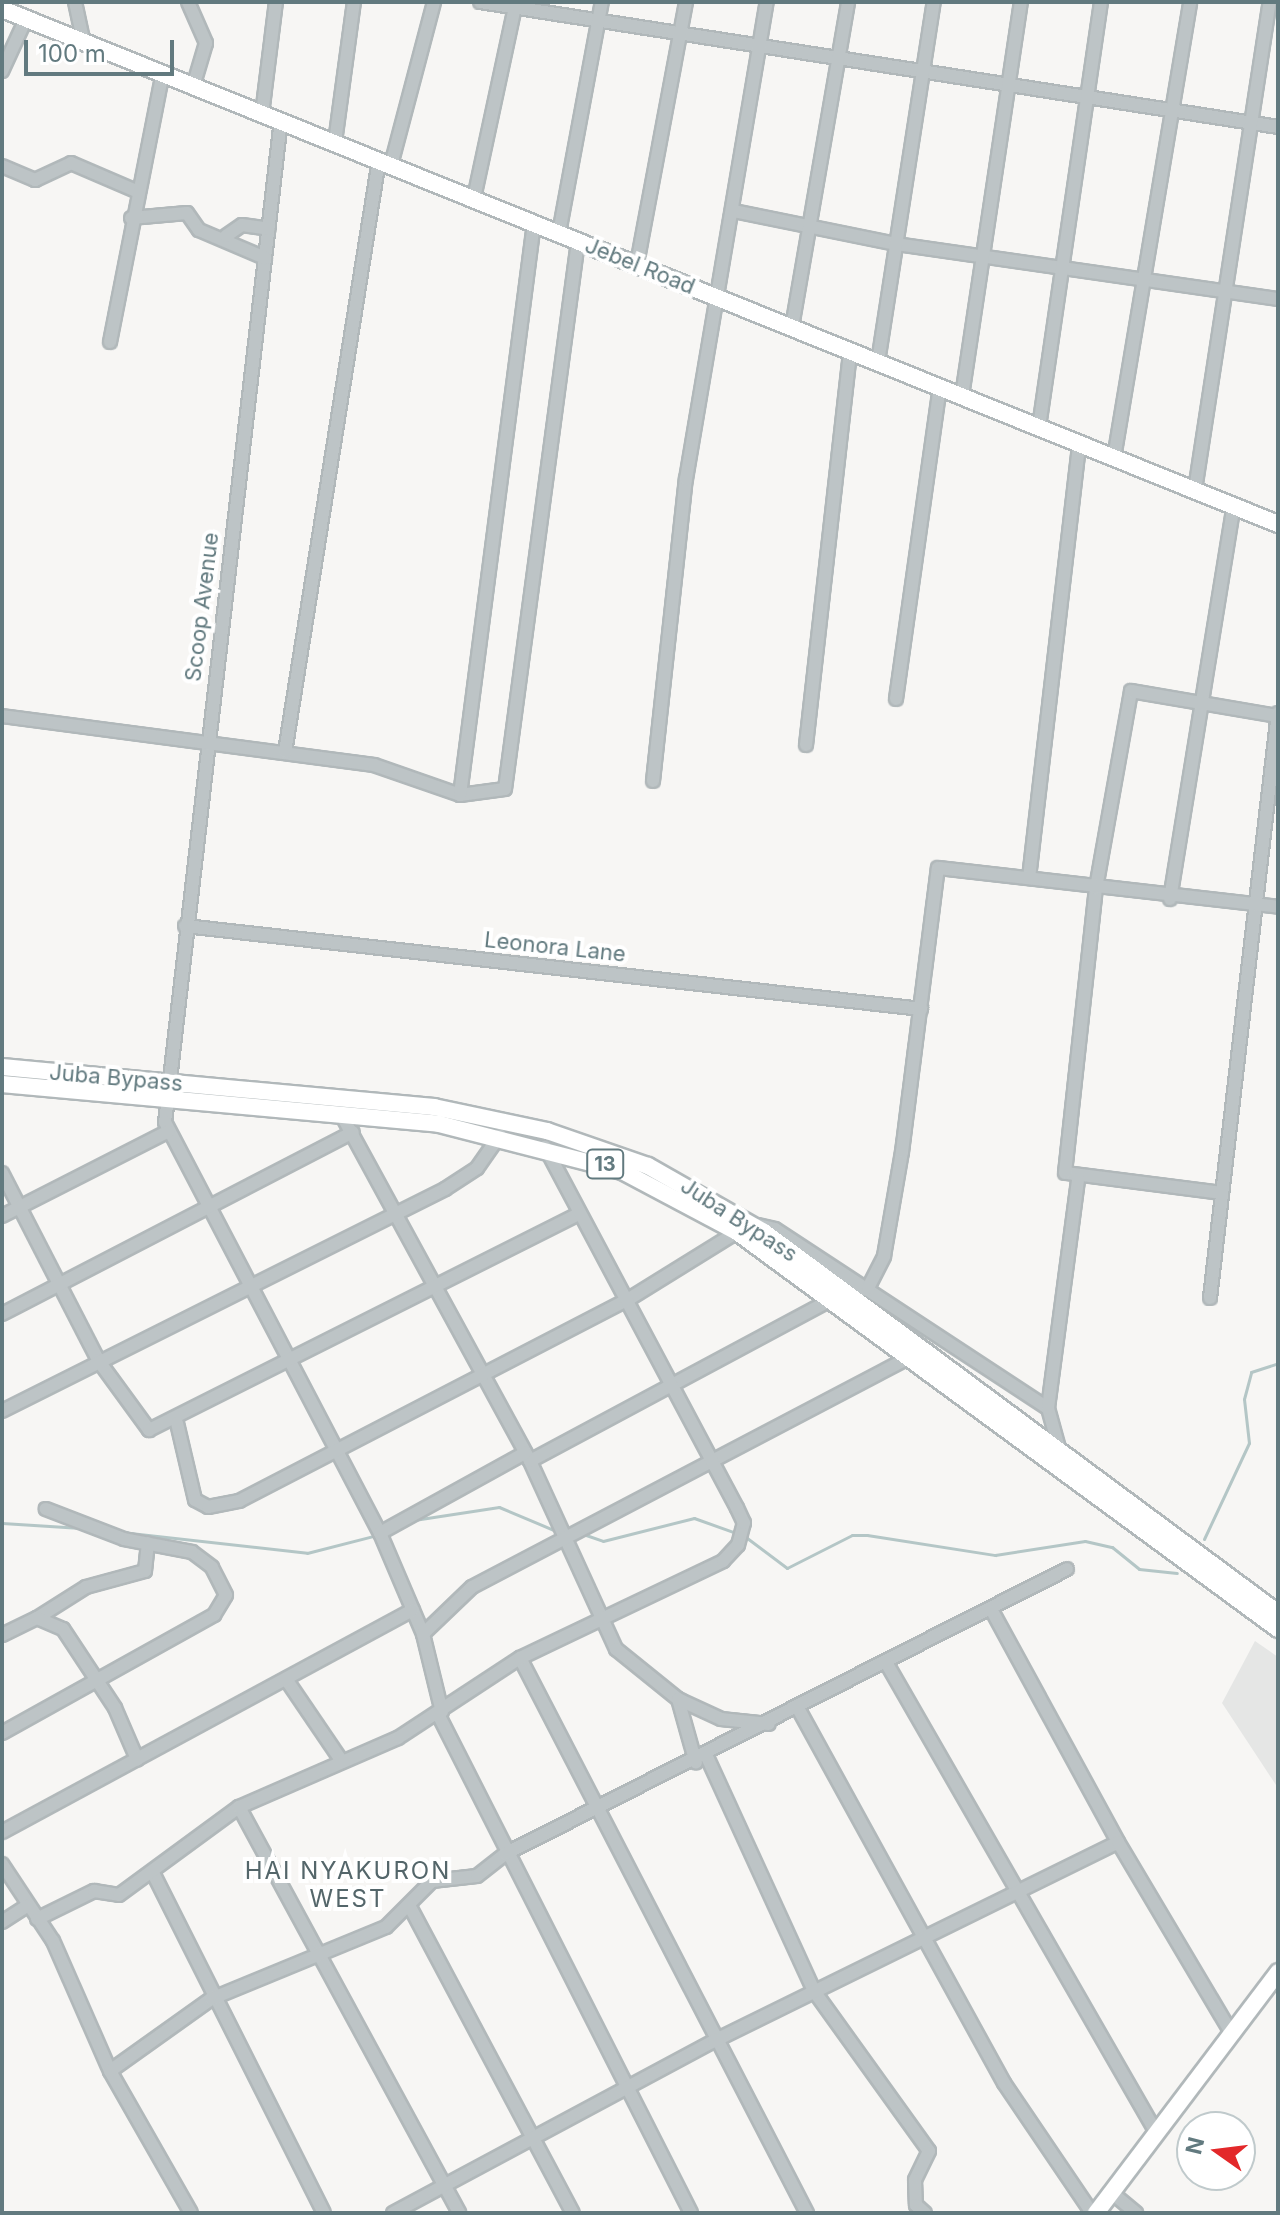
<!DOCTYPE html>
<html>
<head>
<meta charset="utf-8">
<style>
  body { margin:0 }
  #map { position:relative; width:1280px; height:2215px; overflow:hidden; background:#f7f6f4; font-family:Inter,sans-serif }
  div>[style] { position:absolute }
  .built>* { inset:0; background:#e5e6e5 }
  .stream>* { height:3px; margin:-1.5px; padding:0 1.5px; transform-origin:1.5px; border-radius:1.5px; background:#b4c6c6 }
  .roads { filter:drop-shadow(2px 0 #b1b8ba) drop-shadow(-2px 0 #b1b8ba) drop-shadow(0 2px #b1b8ba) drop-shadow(0 -2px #b1b8ba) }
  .minor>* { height:12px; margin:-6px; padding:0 6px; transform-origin:6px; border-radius:6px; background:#bdc4c6 }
  .major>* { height:16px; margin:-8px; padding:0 8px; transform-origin:8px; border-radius:8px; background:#fff }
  span { translate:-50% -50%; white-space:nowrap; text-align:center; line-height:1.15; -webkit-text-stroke:8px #fff; paint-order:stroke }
  .shield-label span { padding:2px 6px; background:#fff; border:2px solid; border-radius:6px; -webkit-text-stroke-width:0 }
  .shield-label { font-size:20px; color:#627a7f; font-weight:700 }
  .street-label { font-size:22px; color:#627a7f }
  .neighbourhood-label { font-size:24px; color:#54666a; letter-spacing:2px }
  .frame { position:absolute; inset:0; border:4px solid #627a7f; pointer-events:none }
  .north { position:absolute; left:1176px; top:2111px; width:80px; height:80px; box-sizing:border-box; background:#fff; border:2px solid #c0cacc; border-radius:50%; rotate:284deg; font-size:22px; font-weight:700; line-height:32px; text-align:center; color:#627a7f }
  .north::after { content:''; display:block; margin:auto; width:28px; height:36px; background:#e3282a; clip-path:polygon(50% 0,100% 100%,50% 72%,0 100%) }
  .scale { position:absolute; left:24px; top:40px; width:150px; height:36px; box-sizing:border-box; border:4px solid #627a7f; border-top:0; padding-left:10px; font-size:24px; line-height:28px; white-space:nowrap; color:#627a7f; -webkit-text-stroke:6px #fff; paint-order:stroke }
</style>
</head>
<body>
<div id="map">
  <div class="built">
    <div style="clip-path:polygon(1255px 1641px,1278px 1657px,1278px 1788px,1222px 1703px)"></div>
  </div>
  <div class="stream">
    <div style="left:414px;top:1520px;width:86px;rotate:-8.7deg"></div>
    <div style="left:499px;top:1507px;width:62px;rotate:22.8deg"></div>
    <div style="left:2px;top:1523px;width:79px;rotate:3.6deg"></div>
    <div style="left:121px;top:1532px;width:187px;rotate:6.4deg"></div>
    <div style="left:307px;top:1553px;width:72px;rotate:-14.4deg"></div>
    <div style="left:583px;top:1534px;width:21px;rotate:19deg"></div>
    <div style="left:603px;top:1541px;width:94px;rotate:-14.2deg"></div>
    <div style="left:694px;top:1518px;width:45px;rotate:19.7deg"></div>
    <div style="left:743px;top:1535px;width:55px;rotate:36.9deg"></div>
    <div style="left:787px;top:1568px;width:73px;rotate:-26.9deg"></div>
    <div style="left:852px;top:1535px;width:15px"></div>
    <div style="left:867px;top:1535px;width:130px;rotate:8.9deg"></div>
    <div style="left:995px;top:1555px;width:91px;rotate:-8.8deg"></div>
    <div style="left:1085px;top:1541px;width:28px;rotate:13deg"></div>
    <div style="left:1112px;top:1547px;width:35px;rotate:39deg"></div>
    <div style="left:1139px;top:1569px;width:38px;rotate:6deg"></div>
    <div style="left:1204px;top:1539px;width:106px;rotate:-64.9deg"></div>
    <div style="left:1249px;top:1443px;width:44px;rotate:-96.5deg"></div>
    <div style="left:1244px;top:1399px;width:28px;rotate:-75deg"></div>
    <div style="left:1251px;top:1372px;width:28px;rotate:-18deg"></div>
  </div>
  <div class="roads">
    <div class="minor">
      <div style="left:75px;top:2px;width:43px;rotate:77.9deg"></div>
      <div style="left:188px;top:2px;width:45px;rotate:66.3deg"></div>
      <div style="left:206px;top:43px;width:46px;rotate:106.5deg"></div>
      <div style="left:480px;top:2px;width:808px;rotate:8.9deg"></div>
      <div style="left:2px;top:71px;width:55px;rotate:-65.3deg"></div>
      <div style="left:262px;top:114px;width:113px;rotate:-82.9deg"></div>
      <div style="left:281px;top:120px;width:1009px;rotate:96.6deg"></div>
      <div style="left:165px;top:1122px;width:464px;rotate:62.4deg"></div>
      <div style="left:380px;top:1533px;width:110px;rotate:66.9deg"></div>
      <div style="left:423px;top:1634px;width:80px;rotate:76.3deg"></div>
      <div style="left:335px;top:142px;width:141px;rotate:-82.3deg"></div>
      <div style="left:391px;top:165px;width:169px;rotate:-75.2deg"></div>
      <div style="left:2px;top:166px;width:36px;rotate:23deg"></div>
      <div style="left:35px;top:180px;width:40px;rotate:-25deg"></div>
      <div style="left:71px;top:163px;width:71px;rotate:23.3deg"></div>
      <div style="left:474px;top:198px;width:200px;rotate:-77.9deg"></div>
      <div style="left:734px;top:211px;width:165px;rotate:11.5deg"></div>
      <div style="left:896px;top:244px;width:386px;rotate:8.2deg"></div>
      <div style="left:131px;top:218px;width:56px;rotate:-5.1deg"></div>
      <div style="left:187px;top:213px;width:21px;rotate:55deg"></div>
      <div style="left:199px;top:230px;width:72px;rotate:23deg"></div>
      <div style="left:559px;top:233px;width:235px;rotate:-79.5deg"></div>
      <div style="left:226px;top:236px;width:19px;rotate:-35deg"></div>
      <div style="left:242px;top:225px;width:27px;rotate:8deg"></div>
      <div style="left:637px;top:264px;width:267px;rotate:-79.4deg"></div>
      <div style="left:792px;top:327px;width:330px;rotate:-80.2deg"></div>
      <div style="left:110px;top:342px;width:271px;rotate:-78.9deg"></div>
      <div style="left:878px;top:362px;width:364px;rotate:-81.2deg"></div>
      <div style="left:962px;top:396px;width:398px;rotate:-81.5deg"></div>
      <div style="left:1039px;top:427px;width:429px;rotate:-81.7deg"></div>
      <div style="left:1114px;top:458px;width:462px;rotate:-80.5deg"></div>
      <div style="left:1195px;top:490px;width:494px;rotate:-81.3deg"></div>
      <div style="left:896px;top:699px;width:315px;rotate:-82deg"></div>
      <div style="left:2px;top:716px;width:375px;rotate:7.5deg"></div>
      <div style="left:374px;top:765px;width:91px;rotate:19.2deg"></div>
      <div style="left:460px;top:795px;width:45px;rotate:-7.6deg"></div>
      <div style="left:505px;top:789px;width:553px;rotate:-82.41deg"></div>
      <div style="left:806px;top:745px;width:396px;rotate:-83.6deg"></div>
      <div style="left:285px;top:752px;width:599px;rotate:-80.98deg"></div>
      <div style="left:653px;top:781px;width:304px;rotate:-83.8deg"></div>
      <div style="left:686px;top:479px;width:484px;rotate:-80.4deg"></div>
      <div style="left:460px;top:795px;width:577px;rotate:-82.63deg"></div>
      <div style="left:1029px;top:878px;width:438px;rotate:-83.4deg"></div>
      <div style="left:1170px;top:899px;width:398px;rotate:-80.8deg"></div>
      <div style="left:185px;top:926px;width:741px;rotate:6.43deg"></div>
      <div style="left:341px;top:1114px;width:395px;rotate:61.4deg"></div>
      <div style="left:530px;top:1461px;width:207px;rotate:65.4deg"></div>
      <div style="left:616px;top:1649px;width:80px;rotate:38.9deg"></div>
      <div style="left:678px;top:1699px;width:66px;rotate:74.3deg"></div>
      <div style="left:2px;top:1173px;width:210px;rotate:62.8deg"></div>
      <div style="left:98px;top:1360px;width:87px;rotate:53.9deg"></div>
      <div style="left:149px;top:1430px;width:480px;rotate:-26.7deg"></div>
      <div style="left:1222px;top:1193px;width:158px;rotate:-172.7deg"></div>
      <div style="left:1065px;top:1173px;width:287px;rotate:-83.8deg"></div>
      <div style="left:1096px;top:888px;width:200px;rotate:-79.9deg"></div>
      <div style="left:1131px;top:691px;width:149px;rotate:9.7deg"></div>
      <div style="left:2px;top:1216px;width:187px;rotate:-27deg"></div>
      <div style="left:758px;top:1225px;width:17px;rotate:13deg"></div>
      <div style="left:775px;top:1229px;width:326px;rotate:33.3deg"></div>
      <div style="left:1210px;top:1298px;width:589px;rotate:-83.37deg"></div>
      <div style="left:2px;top:1314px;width:395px;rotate:-27.4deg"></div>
      <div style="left:2px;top:1411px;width:496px;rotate:-26.6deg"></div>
      <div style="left:445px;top:1189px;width:38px;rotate:-33deg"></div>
      <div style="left:477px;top:1168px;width:40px;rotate:-55.1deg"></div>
      <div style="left:177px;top:1423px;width:79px;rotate:76.8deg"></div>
      <div style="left:195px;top:1500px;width:15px;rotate:28deg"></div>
      <div style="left:208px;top:1507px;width:32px;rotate:-11deg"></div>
      <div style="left:239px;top:1501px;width:439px;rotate:-27.4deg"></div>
      <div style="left:629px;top:1299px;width:127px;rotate:-31.8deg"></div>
      <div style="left:1059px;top:1448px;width:41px;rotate:-105.4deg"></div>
      <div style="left:1048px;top:1408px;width:231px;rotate:-82.5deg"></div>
      <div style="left:530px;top:1461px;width:343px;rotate:-28.2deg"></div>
      <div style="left:832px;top:1299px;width:38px;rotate:-17deg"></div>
      <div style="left:868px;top:1288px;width:36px;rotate:-63deg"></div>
      <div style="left:884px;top:1256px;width:106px;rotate:-80.2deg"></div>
      <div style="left:902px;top:1152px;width:286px;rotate:-82.8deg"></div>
      <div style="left:938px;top:868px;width:342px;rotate:6.5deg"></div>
      <div style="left:380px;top:1533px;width:166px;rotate:-28.9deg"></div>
      <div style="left:991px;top:1609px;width:265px;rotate:61.4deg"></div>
      <div style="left:37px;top:1618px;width:58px;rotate:-32.3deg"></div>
      <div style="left:86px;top:1587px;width:61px;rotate:-15.2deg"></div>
      <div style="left:145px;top:1571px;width:28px;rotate:-84deg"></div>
      <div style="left:423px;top:1634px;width:68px;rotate:-43.8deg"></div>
      <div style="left:472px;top:1587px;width:495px;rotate:-27.7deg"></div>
      <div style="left:2px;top:1635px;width:39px;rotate:-26deg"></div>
      <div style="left:37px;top:1618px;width:28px;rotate:23deg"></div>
      <div style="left:63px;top:1629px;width:95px;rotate:56.6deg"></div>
      <div style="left:115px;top:1708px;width:56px;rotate:66.7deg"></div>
      <div style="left:520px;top:1658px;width:625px;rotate:62.66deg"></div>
      <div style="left:887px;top:1664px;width:540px;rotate:60.11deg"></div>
      <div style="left:286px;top:1679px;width:98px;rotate:55.8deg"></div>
      <div style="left:678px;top:1699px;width:47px;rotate:24.9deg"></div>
      <div style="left:721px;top:1719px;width:48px;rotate:5.9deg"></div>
      <div style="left:799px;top:1710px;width:426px;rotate:61.2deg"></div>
      <div style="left:1004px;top:2083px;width:157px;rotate:55.9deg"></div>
      <div style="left:439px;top:1716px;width:557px;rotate:63.11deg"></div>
      <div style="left:2px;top:1733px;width:243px;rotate:-29.1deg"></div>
      <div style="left:214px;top:1615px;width:23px;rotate:-59deg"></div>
      <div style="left:226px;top:1595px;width:31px;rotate:-117deg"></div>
      <div style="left:212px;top:1567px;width:25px;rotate:-143deg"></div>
      <div style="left:192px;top:1552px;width:69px;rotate:-169.2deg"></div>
      <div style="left:124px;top:1539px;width:84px;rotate:-159deg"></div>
      <div style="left:707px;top:1757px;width:257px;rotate:65.4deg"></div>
      <div style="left:814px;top:1991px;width:197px;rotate:54.3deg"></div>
      <div style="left:929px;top:2151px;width:32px;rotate:116deg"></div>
      <div style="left:915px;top:2180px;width:25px;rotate:88deg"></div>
      <div style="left:916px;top:2205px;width:12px;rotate:42deg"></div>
      <div style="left:239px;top:1807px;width:462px;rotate:61.5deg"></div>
      <div style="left:2px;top:1832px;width:467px;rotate:-28.4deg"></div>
      <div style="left:2px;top:1864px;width:92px;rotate:56.5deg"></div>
      <div style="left:53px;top:1941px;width:142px;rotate:66.3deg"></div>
      <div style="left:110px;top:2071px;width:163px;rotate:60.3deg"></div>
      <div style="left:154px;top:1875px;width:378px;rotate:63.3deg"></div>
      <div style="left:409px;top:1905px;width:349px;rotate:62deg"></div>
      <div style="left:37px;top:1919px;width:64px;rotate:-26.2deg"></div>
      <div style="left:94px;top:1891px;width:25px;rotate:9deg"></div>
      <div style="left:119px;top:1895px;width:149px;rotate:-36.3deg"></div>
      <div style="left:239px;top:1807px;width:173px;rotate:-23.5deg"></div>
      <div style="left:398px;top:1738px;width:146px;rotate:-33.3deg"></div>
      <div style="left:520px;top:1658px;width:225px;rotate:-25.5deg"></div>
      <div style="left:723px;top:1561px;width:22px;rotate:-47deg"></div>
      <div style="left:738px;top:1545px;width:23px;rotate:-75deg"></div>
      <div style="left:744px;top:1523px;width:17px;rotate:-115deg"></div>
      <div style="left:737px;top:1508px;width:409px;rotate:-118deg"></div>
      <div style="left:2px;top:1922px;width:30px;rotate:-33deg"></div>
      <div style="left:110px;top:2071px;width:124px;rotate:-35.5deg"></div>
      <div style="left:211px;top:1999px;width:189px;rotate:-22.4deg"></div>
      <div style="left:386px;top:1927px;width:65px;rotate:-45deg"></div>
      <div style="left:432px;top:1881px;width:45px;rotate:-6.3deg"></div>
      <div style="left:477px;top:1876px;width:36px;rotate:-38deg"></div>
      <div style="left:505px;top:1854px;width:630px;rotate:-26.89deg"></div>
      <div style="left:1111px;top:2192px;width:33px;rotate:40deg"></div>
      <div style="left:393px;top:2213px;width:364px;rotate:-28.2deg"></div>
      <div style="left:714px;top:2041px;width:450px;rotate:-26.2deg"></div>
      <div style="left:1118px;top:1842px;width:221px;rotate:59.3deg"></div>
    </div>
    <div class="major">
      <div style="left:2px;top:9px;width:1376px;rotate:21.98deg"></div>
      <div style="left:2px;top:1067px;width:434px;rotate:5.3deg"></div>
      <div style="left:434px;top:1107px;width:116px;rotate:12deg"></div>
      <div style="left:547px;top:1131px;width:107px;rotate:19.1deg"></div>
      <div style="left:648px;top:1166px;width:133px;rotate:29.6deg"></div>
      <div style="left:764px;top:1232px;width:640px;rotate:36.55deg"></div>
      <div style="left:2px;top:1084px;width:439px;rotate:5.2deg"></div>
      <div style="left:439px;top:1124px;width:189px;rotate:14.4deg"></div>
      <div style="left:622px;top:1171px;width:130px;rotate:27.9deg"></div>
      <div style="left:737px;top:1232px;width:671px;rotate:36.27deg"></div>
      <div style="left:1096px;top:2213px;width:302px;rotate:-52.9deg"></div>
    </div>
  </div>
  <div class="shield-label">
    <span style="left:605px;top:1164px">13</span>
  </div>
  <div class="street-label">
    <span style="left:640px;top:266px;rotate:22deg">Jebel Road</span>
    <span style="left:202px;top:607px;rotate:-83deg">Scoop Avenue</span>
    <span style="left:555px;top:947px;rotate:6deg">Leonora Lane</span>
    <span style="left:116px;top:1078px;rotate:5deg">Juba Bypass</span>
    <span style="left:739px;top:1220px;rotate:33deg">Juba Bypass</span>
  </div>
  <div class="neighbourhood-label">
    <span style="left:348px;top:1885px">HAI NYAKURON<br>WEST</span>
  </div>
  <div class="frame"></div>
  <div class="north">N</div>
  <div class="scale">100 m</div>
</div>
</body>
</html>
